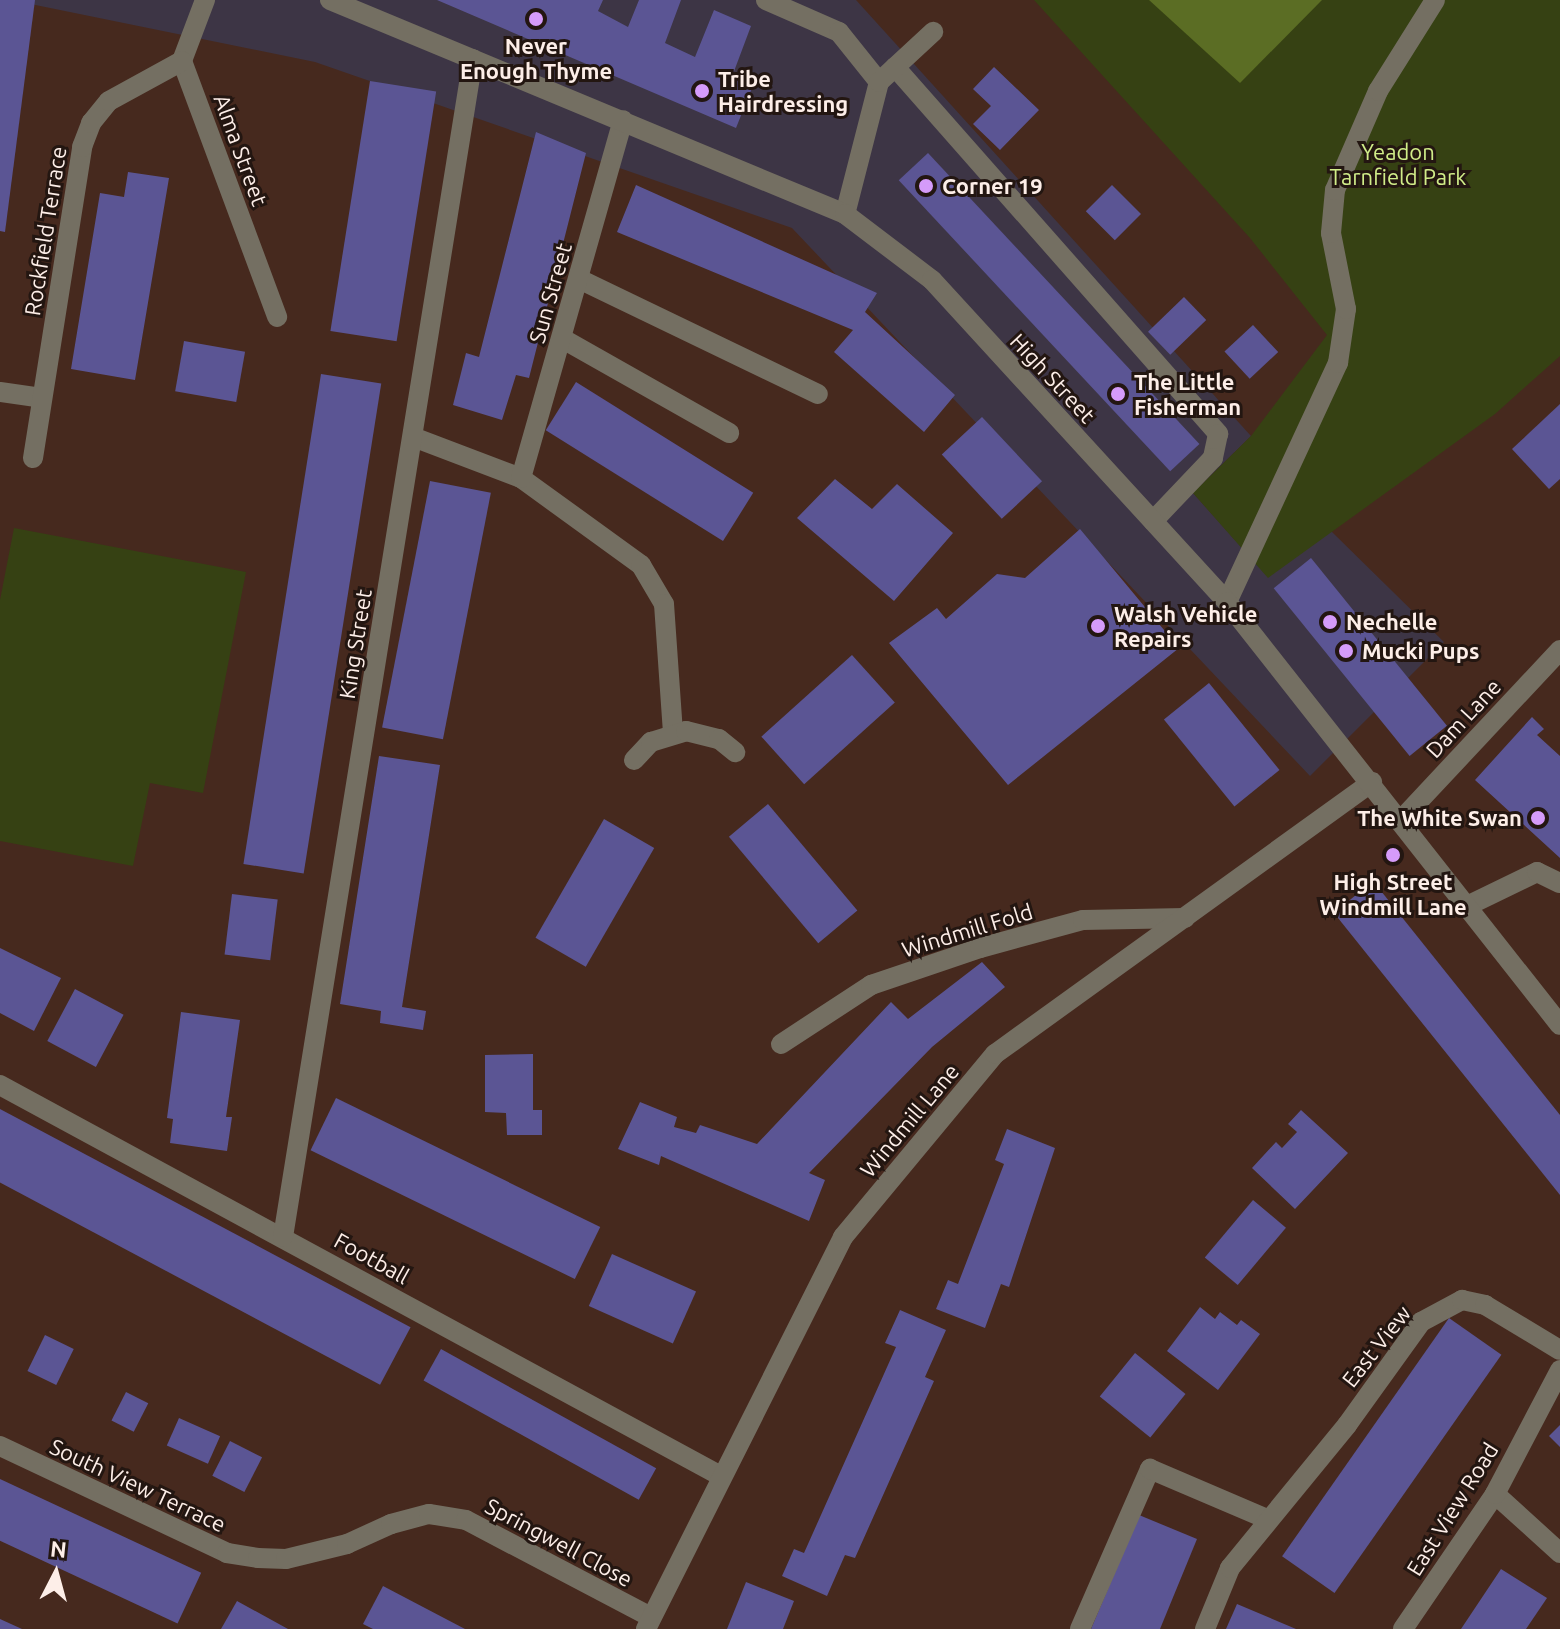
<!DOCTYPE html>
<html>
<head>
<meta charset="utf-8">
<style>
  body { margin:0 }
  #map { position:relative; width:1560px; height:1629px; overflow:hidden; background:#46291e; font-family:Ubuntu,sans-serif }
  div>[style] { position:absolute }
  .commercial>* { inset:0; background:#3d3545 }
  .green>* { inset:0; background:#364113 }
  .forest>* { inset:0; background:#5b6d24 }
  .building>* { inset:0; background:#5b5594; transform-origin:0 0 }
  .service>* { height:20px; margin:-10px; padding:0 10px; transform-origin:10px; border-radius:10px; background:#746f62 }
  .minor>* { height:20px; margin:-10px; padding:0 10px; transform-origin:10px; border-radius:10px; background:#746f62 }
  .tertiary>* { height:20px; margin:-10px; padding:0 10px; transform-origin:10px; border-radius:10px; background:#746f62 }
  .dots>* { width:22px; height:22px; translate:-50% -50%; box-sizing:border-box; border:4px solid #231611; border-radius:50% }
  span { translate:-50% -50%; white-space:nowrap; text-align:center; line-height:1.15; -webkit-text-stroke:6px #231611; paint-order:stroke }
  .poi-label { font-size:22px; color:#fdeee8; font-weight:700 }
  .left { translate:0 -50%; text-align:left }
  .right { translate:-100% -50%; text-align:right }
  .street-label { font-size:22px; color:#fdeee8 }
  .park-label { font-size:22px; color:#d1ed89 }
  .north { position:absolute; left:16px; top:1533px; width:80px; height:80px; -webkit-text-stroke:6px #231611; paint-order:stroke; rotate:6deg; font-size:22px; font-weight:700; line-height:32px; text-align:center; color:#fdeee8 }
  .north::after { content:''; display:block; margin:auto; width:28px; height:36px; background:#fdeee8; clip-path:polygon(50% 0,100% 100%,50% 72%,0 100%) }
</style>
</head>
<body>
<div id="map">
  <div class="commercial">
    <div style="clip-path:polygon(11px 0,856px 0,1251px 436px,1193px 493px,1268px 577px,1331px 531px,1444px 642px,1310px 776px,792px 228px,315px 62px)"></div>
  </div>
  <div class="green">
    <div style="clip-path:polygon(1034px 0,1560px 0,1560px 356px,1495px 414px,1268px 578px,1193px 493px,1251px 436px,1327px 335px,1250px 238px)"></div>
    <div style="clip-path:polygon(14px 528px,246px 572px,203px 793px,150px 783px,133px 866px,0 841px,0 600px)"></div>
  </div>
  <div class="forest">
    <div style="clip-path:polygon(1149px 0,1322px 0,1240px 83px)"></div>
  </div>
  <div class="building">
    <div style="clip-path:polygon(0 0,35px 0,5px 232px,0 231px)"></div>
    <div style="clip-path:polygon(437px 0,603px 0,598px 11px,628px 27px,639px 0,681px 0,665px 43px,695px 57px,714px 10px,751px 26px,733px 74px,754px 83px,736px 128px)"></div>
    <div style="clip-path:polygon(994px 67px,1039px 110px,1000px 150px,973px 124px,991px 106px,973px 89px)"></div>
    <div style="left:370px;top:81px;width:67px;height:253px;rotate:9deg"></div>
    <div style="clip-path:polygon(536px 132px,586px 153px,529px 378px,516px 375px,502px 420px,453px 405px,466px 353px,479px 357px)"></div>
    <div style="left:928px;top:153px;width:398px;height:40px;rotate:47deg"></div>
    <div style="clip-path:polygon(128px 172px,169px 178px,135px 380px,71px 369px,100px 193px,124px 197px)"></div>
    <div style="clip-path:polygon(636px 185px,877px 293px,865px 312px,955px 395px,924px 432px,834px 352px,853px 330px,617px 232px)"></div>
    <div style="left:1112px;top:185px;width:41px;height:37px;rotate:45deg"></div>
    <div style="left:1184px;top:297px;width:32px;height:50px;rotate:46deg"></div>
    <div style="left:1253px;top:325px;width:37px;height:39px;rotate:47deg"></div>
    <div style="left:184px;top:341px;width:62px;height:51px;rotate:10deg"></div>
    <div style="left:321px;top:374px;width:61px;height:496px;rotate:9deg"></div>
    <div style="left:576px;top:382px;width:209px;height:57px;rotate:32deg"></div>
    <div style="clip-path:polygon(1560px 404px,1560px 479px,1549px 489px,1512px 449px)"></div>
    <div style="left:982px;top:417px;width:88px;height:55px;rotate:47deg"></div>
    <div style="clip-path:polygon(835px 479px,872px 509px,897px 484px,953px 533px,894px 601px,797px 518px)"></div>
    <div style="left:430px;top:481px;width:62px;height:251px;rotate:11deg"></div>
    <div style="clip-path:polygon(1080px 529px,1179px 648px,1008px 785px,889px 643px,937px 608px,946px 619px,997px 574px,1025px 578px)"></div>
    <div style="left:1311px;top:558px;width:216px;height:48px;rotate:51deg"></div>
    <div style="left:852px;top:655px;width:64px;height:122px;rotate:48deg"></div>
    <div style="left:1209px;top:683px;width:112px;height:58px;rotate:51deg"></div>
    <div style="clip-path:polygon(1532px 717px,1544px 729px,1537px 735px,1560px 756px,1560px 858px,1475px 780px)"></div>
    <div style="clip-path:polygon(379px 756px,440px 765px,402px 1007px,426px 1011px,423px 1030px,380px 1023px,381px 1011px,340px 1004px)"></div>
    <div style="left:768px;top:804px;width:139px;height:51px;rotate:50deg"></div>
    <div style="left:604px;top:819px;width:58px;height:137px;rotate:30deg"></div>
    <div style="clip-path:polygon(1373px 881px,1560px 1115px,1560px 1195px,1334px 913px)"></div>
    <div style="left:232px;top:894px;width:46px;height:61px;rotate:7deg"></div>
    <div style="clip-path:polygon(0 948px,61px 978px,34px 1031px,0 1013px)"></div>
    <div style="clip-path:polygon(982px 962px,1005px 987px,932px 1047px,809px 1173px,825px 1180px,809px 1221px,661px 1156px,659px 1165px,618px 1149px,640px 1102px,677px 1117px,674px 1127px,696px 1133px,700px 1125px,757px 1144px,891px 1002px,908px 1019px)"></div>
    <div style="left:75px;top:989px;width:55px;height:59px;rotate:28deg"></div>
    <div style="clip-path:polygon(181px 1012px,240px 1020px,226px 1117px,232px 1117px,227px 1151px,170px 1143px,173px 1119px,167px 1118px)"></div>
    <div style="clip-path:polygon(533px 1054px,533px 1110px,542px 1110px,542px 1135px,507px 1135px,506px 1113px,485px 1112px,485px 1055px)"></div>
    <div style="left:336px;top:1098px;width:294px;height:58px;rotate:26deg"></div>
    <div style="left:0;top:1109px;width:465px;height:65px;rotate:28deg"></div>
    <div style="clip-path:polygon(1301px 1110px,1348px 1153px,1295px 1209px,1252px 1168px,1276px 1142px,1282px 1148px,1297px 1132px,1288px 1124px)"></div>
    <div style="clip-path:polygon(1007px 1129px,1055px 1148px,1009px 1287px,1001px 1284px,985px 1328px,936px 1309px,948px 1280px,958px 1284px,1004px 1164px,995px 1160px)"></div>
    <div style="left:1253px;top:1200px;width:43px;height:75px;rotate:40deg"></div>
    <div style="left:612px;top:1254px;width:92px;height:57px;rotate:24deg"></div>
    <div style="clip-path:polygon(1200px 1307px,1215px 1319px,1220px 1312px,1237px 1325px,1241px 1320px,1260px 1334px,1218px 1390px,1167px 1351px)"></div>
    <div style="clip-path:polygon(900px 1310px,946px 1330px,925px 1377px,934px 1381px,855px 1558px,845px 1555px,827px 1596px,782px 1576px,794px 1549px,804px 1553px,896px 1347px,885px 1343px)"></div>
    <div style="left:1449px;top:1318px;width:64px;height:291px;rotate:35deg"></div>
    <div style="left:45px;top:1335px;width:32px;height:40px;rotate:26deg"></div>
    <div style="left:441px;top:1349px;width:246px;height:36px;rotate:29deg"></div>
    <div style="left:1135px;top:1353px;width:65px;height:56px;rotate:39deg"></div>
    <div style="left:126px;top:1392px;width:25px;height:32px;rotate:27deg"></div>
    <div style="left:179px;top:1418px;width:45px;height:30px;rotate:24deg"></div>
    <div style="clip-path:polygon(1560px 1425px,1560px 1447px,1549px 1436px)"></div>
    <div style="left:230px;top:1441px;width:36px;height:39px;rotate:27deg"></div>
    <div style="left:0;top:1479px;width:222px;height:56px;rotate:25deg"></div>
    <div style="clip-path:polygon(1139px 1515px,1197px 1539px,1160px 1629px,1091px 1629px)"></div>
    <div style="clip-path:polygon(1501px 1569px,1547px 1598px,1526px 1629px,1461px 1629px)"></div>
    <div style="clip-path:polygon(746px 1582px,794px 1601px,783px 1629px,727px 1629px)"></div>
    <div style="clip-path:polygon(383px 1586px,465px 1629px,373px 1629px,363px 1624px)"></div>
    <div style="clip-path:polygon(237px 1601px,288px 1629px,221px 1629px)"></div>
    <div style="clip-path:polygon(1237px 1604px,1296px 1629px,1226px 1629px)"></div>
    <div style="clip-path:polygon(0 1619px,22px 1629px,0 1629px)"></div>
  </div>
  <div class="service">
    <div style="left:895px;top:67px;width:489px;rotate:48.6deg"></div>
    <div style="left:1218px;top:434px;width:25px;rotate:102deg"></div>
    <div style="left:1213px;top:458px;width:87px;rotate:133.6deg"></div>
    <div style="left:579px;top:279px;width:265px;rotate:25.7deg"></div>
    <div style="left:0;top:392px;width:42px;rotate:8.1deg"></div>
    <div style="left:1227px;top:602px;width:264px;rotate:-65.1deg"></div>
    <div style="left:1338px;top:363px;width:55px;rotate:-81.6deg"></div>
    <div style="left:1346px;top:309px;width:77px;rotate:-101.2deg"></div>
    <div style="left:1331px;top:233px;width:43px;rotate:-84.7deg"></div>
    <div style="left:1335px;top:190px;width:108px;rotate:-66.5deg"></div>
    <div style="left:1378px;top:91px;width:107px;rotate:-57.9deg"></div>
    <div style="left:1467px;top:906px;width:78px;rotate:-25.9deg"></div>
    <div style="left:1537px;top:872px;width:25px;rotate:26deg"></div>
  </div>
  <div class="minor">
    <div style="left:205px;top:0;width:65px;rotate:110.7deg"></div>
    <div style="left:182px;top:61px;width:273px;rotate:69.6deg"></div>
    <div style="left:766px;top:0;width:80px;rotate:23.7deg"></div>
    <div style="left:839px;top:32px;width:64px;rotate:51.3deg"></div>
    <div style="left:879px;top:82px;width:136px;rotate:104.4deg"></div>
    <div style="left:879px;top:82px;width:74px;rotate:-42.8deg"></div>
    <div style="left:563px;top:339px;width:191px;rotate:29.5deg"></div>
    <div style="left:413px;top:437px;width:116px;rotate:20.8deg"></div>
    <div style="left:521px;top:478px;width:148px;rotate:35.9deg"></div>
    <div style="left:641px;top:565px;width:45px;rotate:59.5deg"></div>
    <div style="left:664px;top:604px;width:128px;rotate:86deg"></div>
    <div style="left:33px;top:458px;width:315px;rotate:-81deg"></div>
    <div style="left:82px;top:147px;width:26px;rotate:-69deg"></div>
    <div style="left:91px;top:123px;width:28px;rotate:-51deg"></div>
    <div style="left:109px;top:101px;width:83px;rotate:-28.7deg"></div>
    <div style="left:521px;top:478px;width:372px;rotate:-74.1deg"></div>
    <div style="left:634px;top:760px;width:25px;rotate:-47deg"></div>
    <div style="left:651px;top:742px;width:37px;rotate:-17deg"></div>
    <div style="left:686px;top:731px;width:34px;rotate:14deg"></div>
    <div style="left:719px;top:739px;width:21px;rotate:39deg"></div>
    <div style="left:1401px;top:820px;width:233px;rotate:-46.9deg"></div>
    <div style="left:781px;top:1044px;width:108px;rotate:-33.2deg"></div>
    <div style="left:871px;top:985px;width:115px;rotate:-18.7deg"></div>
    <div style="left:980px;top:948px;width:107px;rotate:-15.2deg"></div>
    <div style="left:1083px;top:920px;width:102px;rotate:-1.1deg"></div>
    <div style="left:0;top:1085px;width:818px;rotate:28.48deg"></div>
    <div style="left:283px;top:1237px;width:1193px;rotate:-80.84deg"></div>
    <div style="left:0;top:1446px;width:251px;rotate:25.2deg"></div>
    <div style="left:227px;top:1553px;width:31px;rotate:9deg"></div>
    <div style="left:258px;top:1558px;width:28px;rotate:2deg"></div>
    <div style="left:286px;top:1559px;width:63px;rotate:-13.8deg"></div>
    <div style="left:347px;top:1544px;width:48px;rotate:-24.4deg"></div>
    <div style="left:391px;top:1524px;width:39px;rotate:-15deg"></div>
    <div style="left:429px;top:1514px;width:37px;rotate:9deg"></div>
    <div style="left:466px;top:1520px;width:209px;rotate:27.7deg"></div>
    <div style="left:1495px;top:1494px;width:88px;rotate:42.2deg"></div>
    <div style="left:646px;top:1629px;width:439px;rotate:-63.3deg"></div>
    <div style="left:843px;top:1237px;width:238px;rotate:-50.3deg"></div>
    <div style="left:995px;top:1054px;width:465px;rotate:-35.8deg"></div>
    <div style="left:1080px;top:1629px;width:175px;rotate:-66.4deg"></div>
    <div style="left:1150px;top:1469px;width:127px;rotate:23.1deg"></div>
    <div style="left:1205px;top:1629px;width:66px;rotate:-67.7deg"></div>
    <div style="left:1230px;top:1568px;width:185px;rotate:-50.7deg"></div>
    <div style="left:1347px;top:1425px;width:127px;rotate:-54.3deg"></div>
    <div style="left:1421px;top:1322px;width:47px;rotate:-28.2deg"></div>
    <div style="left:1462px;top:1300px;width:24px;rotate:12deg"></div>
    <div style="left:1485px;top:1305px;width:87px;rotate:31deg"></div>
    <div style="left:1403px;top:1629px;width:163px;rotate:-55.7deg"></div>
    <div style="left:1495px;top:1494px;width:140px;rotate:-62.3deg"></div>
  </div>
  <div class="tertiary">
    <div style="left:330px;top:0;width:558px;rotate:22.56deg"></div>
    <div style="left:845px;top:214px;width:109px;rotate:37.2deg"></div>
    <div style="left:932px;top:280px;width:437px;rotate:47.5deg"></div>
    <div style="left:1227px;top:602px;width:538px;rotate:51.79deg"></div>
  </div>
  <div class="dots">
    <div style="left:536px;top:19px;background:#d59bfa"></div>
    <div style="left:702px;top:91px;background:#d59bfa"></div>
    <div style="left:926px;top:186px;background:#d59bfa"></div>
    <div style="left:1118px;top:394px;background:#d59bfa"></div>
    <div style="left:1330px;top:622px;background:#d59bfa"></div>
    <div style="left:1098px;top:626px;background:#d59bfa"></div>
    <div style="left:1346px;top:651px;background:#d59bfa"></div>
    <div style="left:1538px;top:818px;background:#d59bfa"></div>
    <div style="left:1393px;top:855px;background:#d59bfa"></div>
  </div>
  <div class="poi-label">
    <span style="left:536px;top:58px">Never<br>Enough Thyme</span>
    <span class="left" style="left:718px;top:91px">Tribe<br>Hairdressing</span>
    <span class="left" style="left:942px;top:186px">Corner 19</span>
    <span class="left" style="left:1134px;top:394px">The Little<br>Fisherman</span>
    <span class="left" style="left:1114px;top:626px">Walsh Vehicle<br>Repairs</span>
    <span class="left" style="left:1346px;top:622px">Nechelle</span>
    <span class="left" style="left:1362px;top:651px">Mucki Pups</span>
    <span class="right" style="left:1522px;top:818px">The White Swan</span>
    <span style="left:1393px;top:894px">High Street<br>Windmill Lane</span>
  </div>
  <div class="street-label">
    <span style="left:241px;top:150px;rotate:70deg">Alma Street</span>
    <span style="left:45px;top:231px;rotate:-81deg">Rockfield Terrace</span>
    <span style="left:550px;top:293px;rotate:-74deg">Sun Street</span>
    <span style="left:1053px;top:378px;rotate:47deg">High Street</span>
    <span style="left:355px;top:644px;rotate:-81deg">King Street</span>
    <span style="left:1463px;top:718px;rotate:-47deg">Dam Lane</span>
    <span style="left:967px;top:930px;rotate:-17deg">Windmill Fold</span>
    <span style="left:909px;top:1120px;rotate:-50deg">Windmill Lane</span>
    <span style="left:372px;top:1258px;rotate:29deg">Football</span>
    <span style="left:1376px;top:1346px;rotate:-52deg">East View</span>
    <span style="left:138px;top:1485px;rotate:25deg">South View Terrace</span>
    <span style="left:1452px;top:1509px;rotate:-58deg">East View Road</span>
    <span style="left:559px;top:1542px;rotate:28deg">Springwell Close</span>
  </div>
  <div class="park-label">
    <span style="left:1398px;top:164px">Yeadon<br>Tarnfield Park</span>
  </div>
  <div class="north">N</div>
</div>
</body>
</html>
